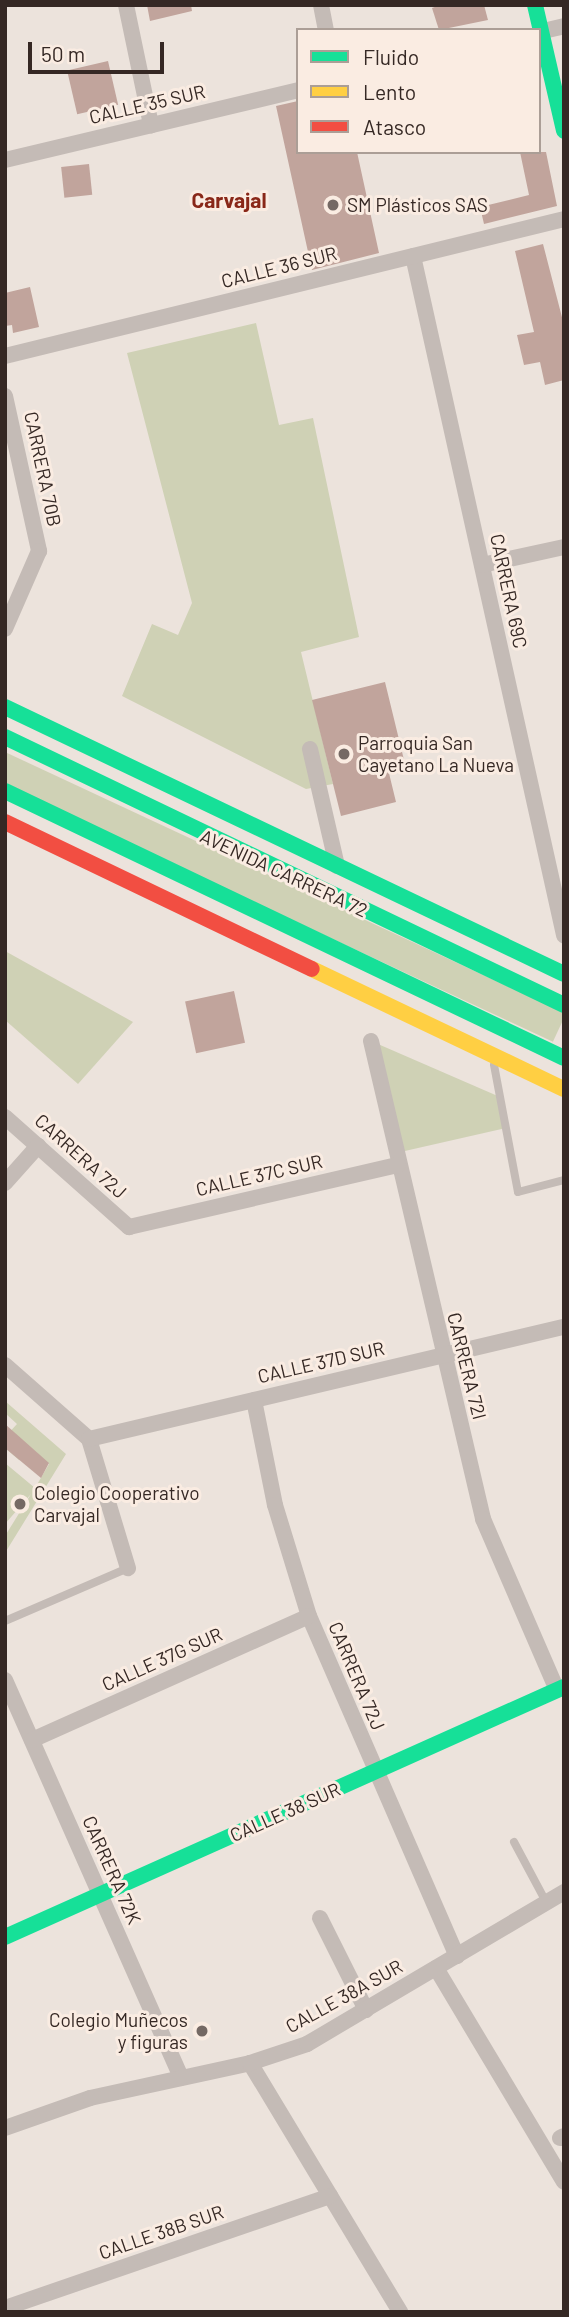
<!DOCTYPE html>
<html>
<head>
<meta charset="utf-8">
<style>
  body { margin:0 }
  #map { position:relative; width:569px; height:2317px; overflow:hidden; background:#ece3dc; font-family:Barlow,sans-serif }
  div>[style] { position:absolute }
  .green>* { inset:0; background:#cfd1b5; transform-origin:0 0 }
  .building>* { inset:0; background:#c1a49c; transform-origin:0 0 }
  .lane>* { height:8px; margin:-4px; padding:0 4px; transform-origin:4px; border-radius:4px; background:#c4bbb6 }
  .street>* { height:16px; margin:-8px; padding:0 8px; transform-origin:8px; border-radius:8px; background:#c4bbb6 }
  .fast>* { height:16px; margin:-8px; padding:0 8px; transform-origin:8px; border-radius:8px; background:#16e098 }
  .slow>* { height:16px; margin:-8px; padding:0 8px; transform-origin:8px; border-radius:8px; background:#ffcf43 }
  .jam>* { height:16px; margin:-8px; padding:0 8px; transform-origin:8px; border-radius:8px; background:#f24e42 }
  .dots>* { width:19px; height:19px; translate:-50% -50%; box-sizing:border-box; border:4px solid #faece2; border-radius:50% }
  span { translate:-50% -50%; white-space:nowrap; text-align:center; line-height:1.15; -webkit-text-stroke:6px #faece2; paint-order:stroke }
  .street-label { font-size:19px; color:#352824 }
  .poi-label { font-size:19px; color:#352824 }
  .left { translate:0 -50%; text-align:left }
  .right { translate:-100% -50%; text-align:right }
  .neighbourhood-label { font-size:21px; color:#892718; font-weight:700 }
  .frame { position:absolute; inset:0; border:7px solid #352824; pointer-events:none }
  .legend { position:absolute; left:296px; top:28px; width:245px; height:126px; box-sizing:border-box; background:#faece2; border:2px solid #ab9e96; margin:0; padding:9px 12px; list-style:none; font-size:21px; color:#352824 }
  .legend li { display:flex; align-items:center; gap:14px; height:35px }
  .legend b { width:35px; border:2px solid #ab9e96 }
  .scale { position:absolute; left:28px; top:42px; width:136px; height:32px; box-sizing:border-box; border:4px solid #352824; border-top:0; padding-left:9px; font-size:21px; line-height:24px; white-space:nowrap; color:#352824; -webkit-text-stroke:5px #faece2; paint-order:stroke }
</style>
</head>
<body>
<div id="map">
  <div class="green">
    <div style="clip-path:polygon(256px 323px,279px 425px,313px 418px,359px 637px,301px 652px,333px 784px,306px 789px,122px 696px,152px 624px,178px 635px,192px 603px,127px 353px)"></div>
    <div style="left:5px;top:752px;width:619px;height:31px;rotate:25deg"></div>
    <div style="clip-path:polygon(5px 951px,133px 1022px,78px 1084px,5px 1020px)"></div>
    <div style="clip-path:polygon(371px 1041px,500px 1097px,506px 1128px,396px 1153px)"></div>
    <div style="clip-path:polygon(5px 1401px,66px 1454px,5px 1553px,5px 1536px,31px 1494px,5px 1524px,5px 1463px,35px 1488px,49px 1464px,30px 1447px,19px 1460px,5px 1448px,5px 1437px,17px 1424px,5px 1413px)"></div>
  </div>
  <div class="building">
    <div style="clip-path:polygon(147px 5px,191px 5px,192px 11px,150px 21px)"></div>
    <div style="clip-path:polygon(440px 5px,484px 5px,488px 20px,439px 30px,432px 8px)"></div>
    <div style="left:108px;top:61px;width:45px;height:42px;rotate:77deg"></div>
    <div style="clip-path:polygon(298px 101px,298px 152px,357px 152px,379px 253px,312px 270px,276px 106px)"></div>
    <div style="clip-path:polygon(520px 152px,546px 152px,557px 206px,484px 224px,480px 207px,529px 195px)"></div>
    <div style="left:89px;top:164px;width:31px;height:28px;rotate:84deg"></div>
    <div style="clip-path:polygon(543px 244px,564px 325px,564px 380px,545px 385px,540px 362px,524px 365px,517px 335px,534px 332px,515px 251px)"></div>
    <div style="clip-path:polygon(30px 287px,39px 327px,13px 333px,12px 325px,5px 326px,5px 293px)"></div>
    <div style="clip-path:polygon(385px 682px,404px 760px,387px 765px,396px 802px,341px 816px,312px 700px)"></div>
    <div style="left:234px;top:991px;width:53px;height:50px;rotate:78deg"></div>
    <div style="clip-path:polygon(5px 1424px,49px 1463px,41px 1478px,5px 1448px)"></div>
  </div>
  <div class="lane">
    <div style="left:494px;top:1065px;width:129px;rotate:79.3deg"></div>
    <div style="left:518px;top:1192px;width:48px;rotate:-14.6deg"></div>
    <div style="left:5px;top:1621px;width:134px;rotate:-23.3deg"></div>
    <div style="left:514px;top:1842px;width:68px;rotate:61.9deg"></div>
  </div>
  <div class="street">
    <div style="left:126px;top:5px;width:123px;rotate:78.2deg"></div>
    <div style="left:321px;top:5px;width:25px;rotate:79deg"></div>
    <div style="left:539px;top:32px;width:26px;rotate:-13deg"></div>
    <div style="left:5px;top:160px;width:301px;rotate:-13.4deg"></div>
    <div style="left:413px;top:256px;width:696px;rotate:77.46deg"></div>
    <div style="left:5px;top:356px;width:576px;rotate:-13.77deg"></div>
    <div style="left:5px;top:396px;width:159px;rotate:77.6deg"></div>
    <div style="left:39px;top:551px;width:85px;rotate:113.6deg"></div>
    <div style="left:482px;top:565px;width:84px;rotate:-12.4deg"></div>
    <div style="left:310px;top:749px;width:120px;rotate:77deg"></div>
    <div style="left:371px;top:1041px;width:491px;rotate:76.8deg"></div>
    <div style="left:483px;top:1519px;width:186px;rotate:66.6deg"></div>
    <div style="left:5px;top:1117px;width:166px;rotate:41.6deg"></div>
    <div style="left:129px;top:1227px;width:276px;rotate:-13deg"></div>
    <div style="left:5px;top:1183px;width:50px;rotate:-48.3deg"></div>
    <div style="left:5px;top:1365px;width:112px;rotate:41.4deg"></div>
    <div style="left:89px;top:1439px;width:135px;rotate:73.2deg"></div>
    <div style="left:254px;top:1400px;width:107px;rotate:78.7deg"></div>
    <div style="left:275px;top:1505px;width:116px;rotate:73deg"></div>
    <div style="left:309px;top:1616px;width:371px;rotate:66.5deg"></div>
    <div style="left:89px;top:1439px;width:488px;rotate:-13.3deg"></div>
    <div style="left:5px;top:1680px;width:435px;rotate:66.1deg"></div>
    <div style="left:32px;top:1740px;width:303px;rotate:-24.1deg"></div>
    <div style="left:320px;top:1918px;width:103px;rotate:63.4deg"></div>
    <div style="left:436px;top:1968px;width:249px;rotate:59.1deg"></div>
    <div style="left:250px;top:2063px;width:291px;rotate:58.9deg"></div>
    <div style="left:5px;top:2128px;width:90px;rotate:-19.4deg"></div>
    <div style="left:90px;top:2098px;width:164px;rotate:-12.3deg"></div>
    <div style="left:250px;top:2063px;width:60px;rotate:-18.4deg"></div>
    <div style="left:307px;top:2044px;width:299px;rotate:-30.6deg"></div>
    <div style="left:560px;top:2138px;width:4px;rotate:-27deg"></div>
    <div style="left:5px;top:2308px;width:344px;rotate:-19deg"></div>
  </div>
  <div class="fast">
    <div style="left:535px;top:5px;width:129px;rotate:77deg"></div>
    <div style="left:5px;top:707px;width:619px;rotate:25.53deg"></div>
    <div style="left:5px;top:737px;width:620px;rotate:25.61deg"></div>
    <div style="left:5px;top:791px;width:619px;rotate:25.53deg"></div>
    <div style="left:5px;top:1937px;width:612px;rotate:-24.1deg"></div>
  </div>
  <div class="slow">
    <div style="left:312px;top:969px;width:279px;rotate:25.5deg"></div>
  </div>
  <div class="jam">
    <div style="left:5px;top:822px;width:340px;rotate:25.6deg"></div>
  </div>
  <div class="dots">
    <div style="left:333px;top:205px;background:#756964"></div>
    <div style="left:344px;top:754px;background:#756964"></div>
    <div style="left:20px;top:1504px;background:#756964"></div>
    <div style="left:202px;top:2031px;background:#756964"></div>
  </div>
  <div class="street-label">
    <span style="left:147px;top:104px;rotate:-13deg">CALLE 35 SUR</span>
    <span style="left:279px;top:267px;rotate:-14deg">CALLE 36 SUR</span>
    <span style="left:43px;top:469px;rotate:78deg">CARRERA 70B</span>
    <span style="left:509px;top:591px;rotate:78deg">CARRERA 69C</span>
    <span style="left:284px;top:873px;rotate:25deg">AVENIDA CARRERA 72</span>
    <span style="left:81px;top:1156px;rotate:42deg">CARRERA 72J</span>
    <span style="left:259px;top:1175px;rotate:-13deg">CALLE 37C SUR</span>
    <span style="left:321px;top:1362px;rotate:-13deg">CALLE 37D SUR</span>
    <span style="left:467px;top:1366px;rotate:76deg">CARRERA 72I</span>
    <span style="left:162px;top:1659px;rotate:-24deg">CALLE 37G SUR</span>
    <span style="left:357px;top:1676px;rotate:67deg">CARRERA 72J</span>
    <span style="left:285px;top:1812px;rotate:-24deg">CALLE 38 SUR</span>
    <span style="left:112px;top:1870px;rotate:66deg">CARRERA 72K</span>
    <span style="left:344px;top:1996px;rotate:-29deg">CALLE 38A SUR</span>
    <span style="left:161px;top:2232px;rotate:-19deg">CALLE 38B SUR</span>
  </div>
  <div class="poi-label">
    <span class="left" style="left:347px;top:205px">SM Plásticos SAS</span>
    <span class="left" style="left:358px;top:754px">Parroquia San<br>Cayetano La Nueva</span>
    <span class="left" style="left:34px;top:1504px">Colegio Cooperativo<br>Carvajal</span>
    <span class="right" style="left:188px;top:2031px">Colegio Muñecos<br>y figuras</span>
  </div>
  <div class="neighbourhood-label">
    <span style="left:229px;top:200px">Carvajal</span>
  </div>
  <div class="frame"></div>
  <ul class="legend">
  <li><b style="height:9px;background:#16e098"></b>Fluido</li>
  <li><b style="height:9px;background:#ffcf43"></b>Lento</li>
  <li><b style="height:9px;background:#f24e42"></b>Atasco</li>
  </ul>
  <div class="scale">50 m</div>
</div>
</body>
</html>
